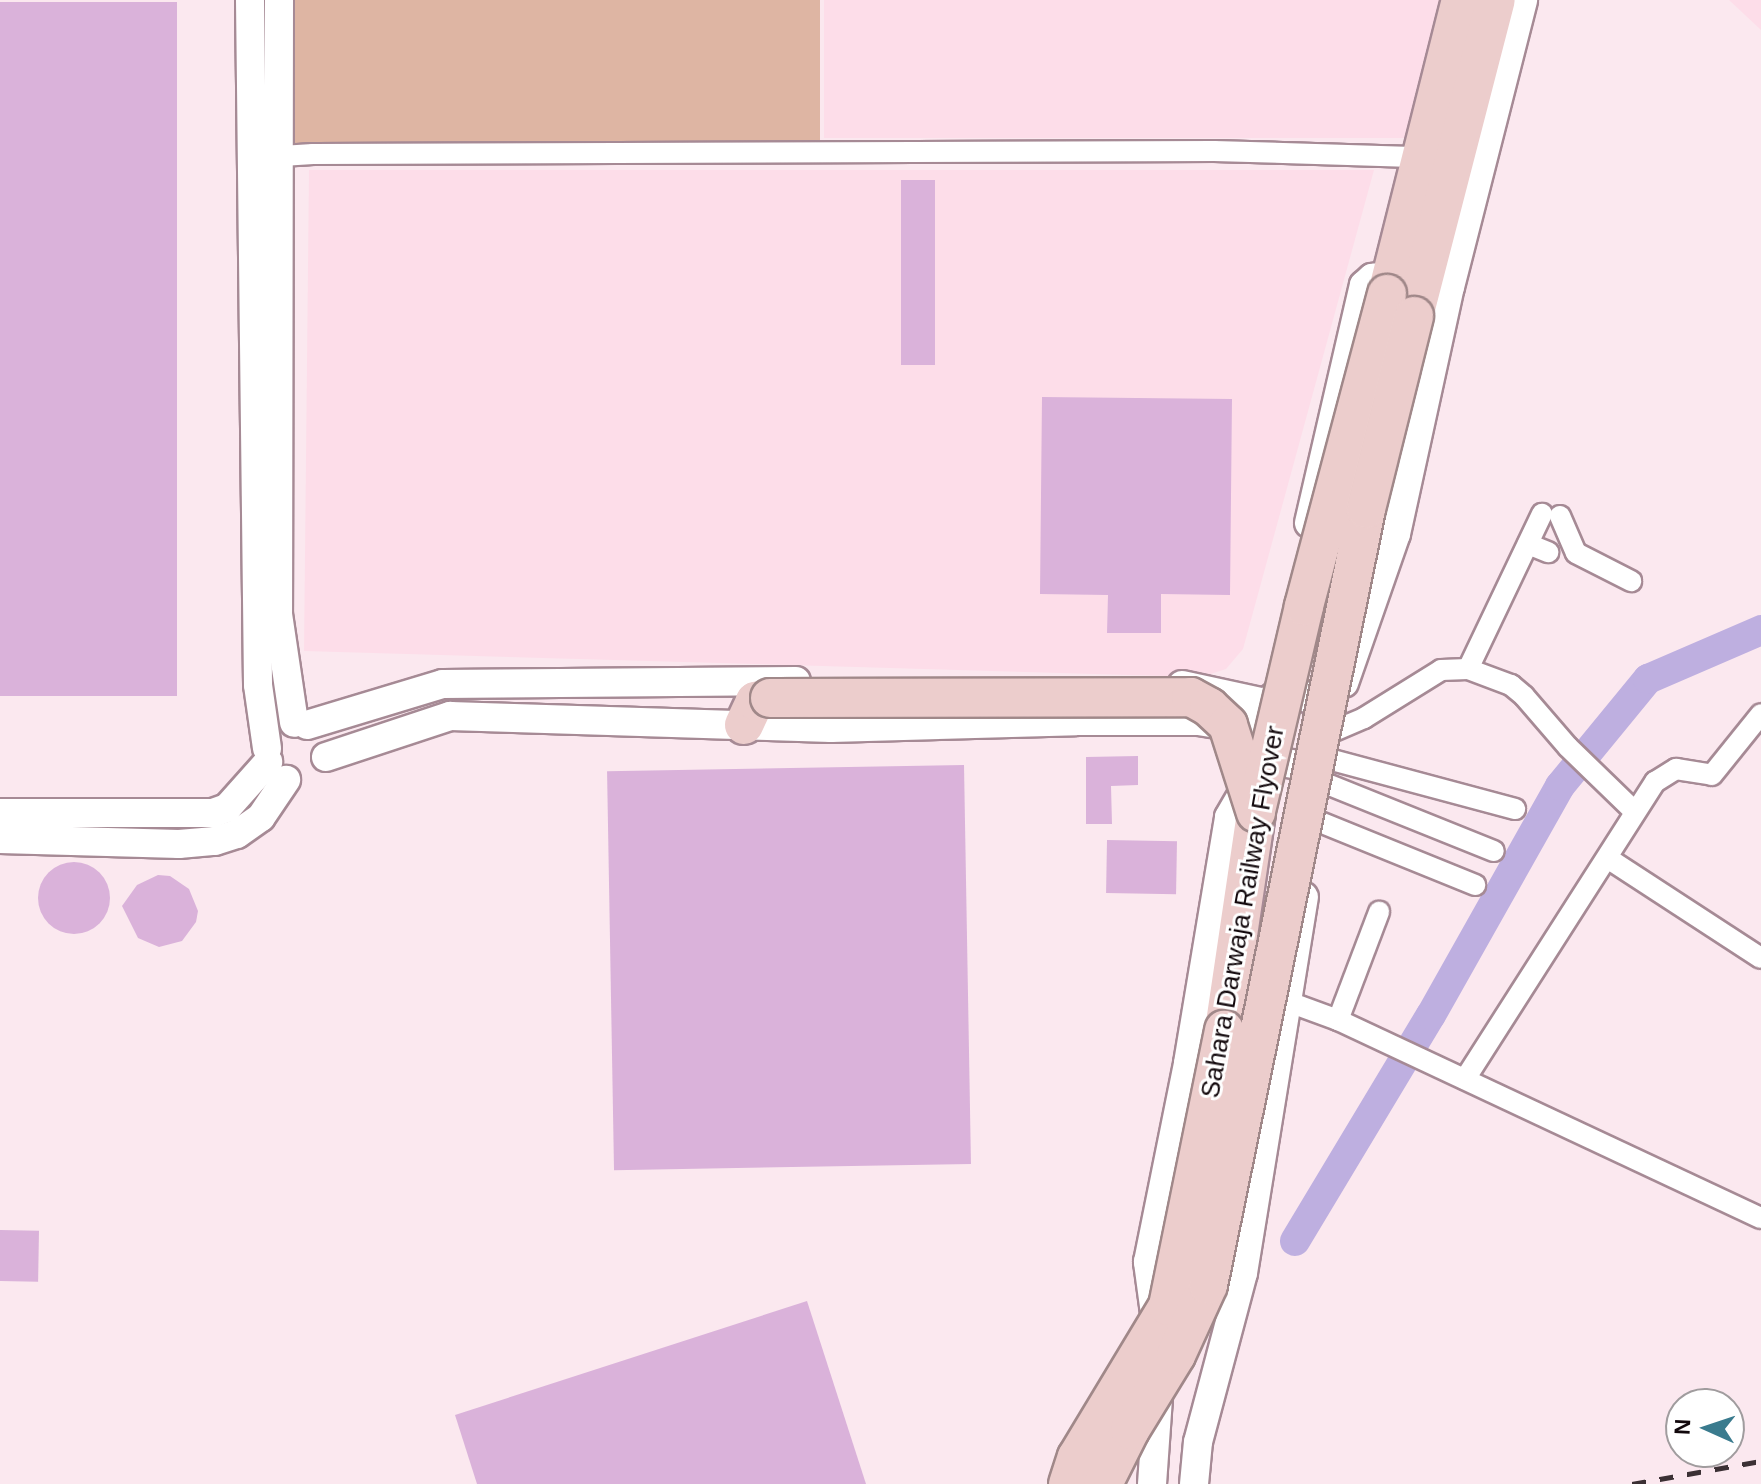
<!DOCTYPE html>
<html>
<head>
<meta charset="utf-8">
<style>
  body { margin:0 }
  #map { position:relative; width:1761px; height:1484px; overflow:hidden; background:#fbe8ef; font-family:Helvetica,sans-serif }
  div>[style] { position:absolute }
  .built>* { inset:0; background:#fddde9; transform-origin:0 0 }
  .green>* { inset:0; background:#deb5a3; transform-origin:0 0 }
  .river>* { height:30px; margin:-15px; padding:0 15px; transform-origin:15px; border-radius:15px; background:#beafe0 }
  .building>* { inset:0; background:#dab2da; transform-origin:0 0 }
  .round { border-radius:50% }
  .roads { filter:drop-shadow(2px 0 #a68a95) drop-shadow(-2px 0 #a68a95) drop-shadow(0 2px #a68a95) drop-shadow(0 -2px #a68a95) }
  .street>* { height:20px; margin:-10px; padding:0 10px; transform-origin:10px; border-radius:10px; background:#fff }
  .secondary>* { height:28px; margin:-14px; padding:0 14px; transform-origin:14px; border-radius:14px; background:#fff }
  .highway>* { height:38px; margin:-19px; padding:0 19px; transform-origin:19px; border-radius:19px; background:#eccdcc }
  .rail>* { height:5px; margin-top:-2.5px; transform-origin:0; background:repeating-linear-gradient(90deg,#3b3034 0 14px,transparent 0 28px) }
  .bridges { filter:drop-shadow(2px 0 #a08889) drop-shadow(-2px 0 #a08889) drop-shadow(0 2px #a08889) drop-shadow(0 -2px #a08889) }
  .highway-bridge>* { height:38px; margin:-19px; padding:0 19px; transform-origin:19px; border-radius:19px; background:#eccdcc }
  span { translate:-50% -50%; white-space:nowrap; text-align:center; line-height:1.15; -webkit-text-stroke:6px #fff; paint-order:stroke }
  .street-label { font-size:26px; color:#12080c }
  .north { position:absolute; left:1665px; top:1388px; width:80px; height:80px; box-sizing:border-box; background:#fff; border:2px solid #a09c9e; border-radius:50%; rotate:273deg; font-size:22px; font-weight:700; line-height:32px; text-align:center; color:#12080c }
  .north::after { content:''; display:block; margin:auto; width:28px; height:36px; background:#3a7b8e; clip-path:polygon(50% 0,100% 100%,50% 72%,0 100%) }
</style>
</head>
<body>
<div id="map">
  <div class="built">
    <div style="left:824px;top:0;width:616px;height:138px"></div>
    <div style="clip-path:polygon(1729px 0,1761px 0,1761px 30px)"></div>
    <div style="clip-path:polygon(309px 170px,1374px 170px,1243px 649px,1226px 669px,1201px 677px,304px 651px)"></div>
  </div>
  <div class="green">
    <div style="left:284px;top:0;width:536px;height:144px"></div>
  </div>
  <div class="river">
    <div style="left:1295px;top:1241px;width:264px;rotate:-59deg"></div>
    <div style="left:1431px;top:1015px;width:263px;rotate:-60.6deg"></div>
    <div style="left:1560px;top:786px;width:139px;rotate:-50.6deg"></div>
    <div style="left:1648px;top:679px;width:123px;rotate:-23.4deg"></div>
  </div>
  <div class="building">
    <div style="left:177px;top:2px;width:694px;height:177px;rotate:90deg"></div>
    <div style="left:901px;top:180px;width:34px;height:185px"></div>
    <div style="clip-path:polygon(1042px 397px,1232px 399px,1230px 595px,1161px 594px,1161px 633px,1107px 633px,1108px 595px,1040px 594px)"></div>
    <div style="clip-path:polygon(1138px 756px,1138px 785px,1111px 786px,1112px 824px,1086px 824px,1086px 757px)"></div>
    <div style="left:964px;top:765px;width:399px;height:357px;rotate:89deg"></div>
    <div style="left:1107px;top:840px;width:70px;height:53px;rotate:1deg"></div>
    <div class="round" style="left:38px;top:862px;width:72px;height:72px"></div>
    <div style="clip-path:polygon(158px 875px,170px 876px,189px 889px,198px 911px,196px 922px,182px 941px,159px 947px,138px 938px,122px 906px,137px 885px)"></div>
    <div style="left:0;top:1230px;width:39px;height:51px;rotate:1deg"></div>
    <div style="clip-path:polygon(807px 1301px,866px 1484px,477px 1484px,455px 1415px)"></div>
  </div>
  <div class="roads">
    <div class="street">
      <div style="left:266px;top:157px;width:47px;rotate:-3.7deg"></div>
      <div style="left:313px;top:154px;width:901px;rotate:-0.19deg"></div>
      <div style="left:1214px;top:151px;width:207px;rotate:1.7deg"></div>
      <div style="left:1560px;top:516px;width:40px;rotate:66.6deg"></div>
      <div style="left:1576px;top:553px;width:62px;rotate:27deg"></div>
      <div style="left:1528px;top:544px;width:22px;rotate:22deg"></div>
      <div style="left:1468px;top:669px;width:172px;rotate:-64.5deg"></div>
      <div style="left:1329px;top:733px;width:38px;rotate:-23deg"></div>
      <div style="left:1364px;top:718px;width:91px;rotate:-31.9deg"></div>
      <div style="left:1441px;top:670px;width:27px;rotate:-2deg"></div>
      <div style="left:1468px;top:669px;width:46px;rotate:20.4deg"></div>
      <div style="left:1511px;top:685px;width:17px;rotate:40deg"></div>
      <div style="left:1524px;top:696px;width:67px;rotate:49.2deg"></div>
      <div style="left:1568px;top:747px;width:92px;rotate:44.1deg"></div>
      <div style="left:1321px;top:757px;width:201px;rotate:15deg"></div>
      <div style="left:1322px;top:782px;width:185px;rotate:21.9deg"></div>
      <div style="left:1315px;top:820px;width:173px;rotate:22.1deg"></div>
      <div style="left:1609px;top:859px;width:181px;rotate:33.1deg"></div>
      <div style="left:1289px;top:1002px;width:52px;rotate:20.2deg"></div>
      <div style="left:1338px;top:1020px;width:467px;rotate:25.1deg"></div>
      <div style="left:1338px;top:1020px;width:116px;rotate:-69.2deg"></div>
      <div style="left:1465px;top:1079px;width:353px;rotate:-57.4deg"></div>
      <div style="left:1655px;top:782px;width:25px;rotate:-32deg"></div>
      <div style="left:1676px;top:769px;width:36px;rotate:9deg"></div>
      <div style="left:1712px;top:775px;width:78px;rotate:-51.2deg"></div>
    </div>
    <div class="secondary">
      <div style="left:250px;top:0;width:685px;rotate:89.33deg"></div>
      <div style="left:258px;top:685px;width:64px;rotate:81.9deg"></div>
      <div style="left:279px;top:0;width:614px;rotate:90.09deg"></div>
      <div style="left:278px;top:614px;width:110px;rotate:81.6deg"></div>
      <div style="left:1309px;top:523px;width:244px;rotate:-77deg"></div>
      <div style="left:1364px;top:285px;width:11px;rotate:-41deg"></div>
      <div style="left:1372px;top:278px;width:19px;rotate:-9deg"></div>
      <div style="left:1344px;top:683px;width:158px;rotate:-70.8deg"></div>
      <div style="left:1396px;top:534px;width:253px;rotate:-77.7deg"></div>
      <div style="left:1450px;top:287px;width:296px;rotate:-75.7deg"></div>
      <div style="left:1182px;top:685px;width:85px;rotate:12.2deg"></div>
      <div style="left:307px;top:725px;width:142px;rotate:-16.8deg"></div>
      <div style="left:443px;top:684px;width:353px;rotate:-0.5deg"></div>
      <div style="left:1321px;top:752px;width:26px;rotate:149deg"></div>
      <div style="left:1299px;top:765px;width:24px;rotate:-171deg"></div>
      <div style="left:1275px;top:761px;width:21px;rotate:-137deg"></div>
      <div style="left:1260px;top:747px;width:26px;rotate:-99deg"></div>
      <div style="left:1256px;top:721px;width:20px;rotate:-63deg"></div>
      <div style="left:1265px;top:703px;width:12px;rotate:-35deg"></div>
      <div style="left:1275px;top:696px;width:22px;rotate:-10deg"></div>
      <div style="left:1297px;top:692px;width:28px;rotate:30deg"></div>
      <div style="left:1321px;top:706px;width:22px;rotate:68deg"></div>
      <div style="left:326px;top:757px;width:131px;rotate:-18.3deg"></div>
      <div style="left:450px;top:716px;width:381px;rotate:1.8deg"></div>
      <div style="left:831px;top:728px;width:245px;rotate:-1.6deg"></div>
      <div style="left:1076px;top:721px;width:122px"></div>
      <div style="left:1198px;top:721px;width:33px;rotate:9deg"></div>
      <div style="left:0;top:813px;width:213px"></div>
      <div style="left:213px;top:813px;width:15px;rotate:-20deg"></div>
      <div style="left:227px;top:808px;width:62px;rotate:-48.3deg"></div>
      <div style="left:0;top:839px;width:179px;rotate:1.6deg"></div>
      <div style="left:179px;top:844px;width:36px;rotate:-5deg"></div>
      <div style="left:215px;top:841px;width:23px;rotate:-18deg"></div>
      <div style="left:237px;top:834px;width:29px;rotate:-35deg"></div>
      <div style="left:261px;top:817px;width:45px;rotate:-56deg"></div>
      <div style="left:1157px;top:1328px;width:67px;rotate:-97.8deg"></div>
      <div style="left:1148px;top:1262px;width:203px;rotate:-78.6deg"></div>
      <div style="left:1188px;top:1063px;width:249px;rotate:-80.5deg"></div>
      <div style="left:1229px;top:817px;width:48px;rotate:-59.7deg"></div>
      <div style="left:1152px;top:1484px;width:99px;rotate:-86deg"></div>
      <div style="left:1194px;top:1484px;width:42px;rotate:-84.6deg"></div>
      <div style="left:1198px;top:1442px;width:175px;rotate:-75.1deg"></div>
      <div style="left:1243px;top:1273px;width:381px;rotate:-80.8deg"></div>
    </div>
    <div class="highway">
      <div style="left:1387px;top:294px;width:303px;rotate:-75.9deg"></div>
      <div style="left:1414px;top:316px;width:326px;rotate:-75.5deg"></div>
      <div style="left:744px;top:725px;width:26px;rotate:-65deg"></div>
      <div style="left:755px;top:701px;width:15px;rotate:-11deg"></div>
      <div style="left:1224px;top:1030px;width:219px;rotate:-81.6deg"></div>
    </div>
  </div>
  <div class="rail">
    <div style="left:1632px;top:1484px;width:131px;rotate:-10.1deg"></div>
  </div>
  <div class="bridges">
    <div class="highway-bridge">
      <div style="left:770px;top:698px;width:421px;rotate:-0.1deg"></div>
      <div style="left:1191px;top:697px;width:21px;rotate:29deg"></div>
      <div style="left:1209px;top:707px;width:26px;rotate:43deg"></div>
      <div style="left:1228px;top:725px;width:92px;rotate:72.3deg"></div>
      <div style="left:1256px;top:811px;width:211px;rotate:-76.8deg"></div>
      <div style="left:1304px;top:606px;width:323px;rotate:-75.1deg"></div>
      <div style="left:1068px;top:1484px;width:28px;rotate:-72deg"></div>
      <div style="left:1077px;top:1457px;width:176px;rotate:-58.9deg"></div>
      <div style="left:1168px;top:1306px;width:282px;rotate:-78.5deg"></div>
      <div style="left:1103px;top:1484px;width:60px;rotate:-63.4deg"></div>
      <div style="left:1130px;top:1430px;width:88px;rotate:-58.5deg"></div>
      <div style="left:1176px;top:1355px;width:77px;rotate:-65.4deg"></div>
      <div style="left:1208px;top:1285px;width:792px;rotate:-78.49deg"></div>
      <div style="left:1366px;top:509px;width:199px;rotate:-76deg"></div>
    </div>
  </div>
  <div class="street-label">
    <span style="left:1243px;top:912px;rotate:-80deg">Sahara Darwaja Railway Flyover</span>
  </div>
  <div class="north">N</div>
</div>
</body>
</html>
